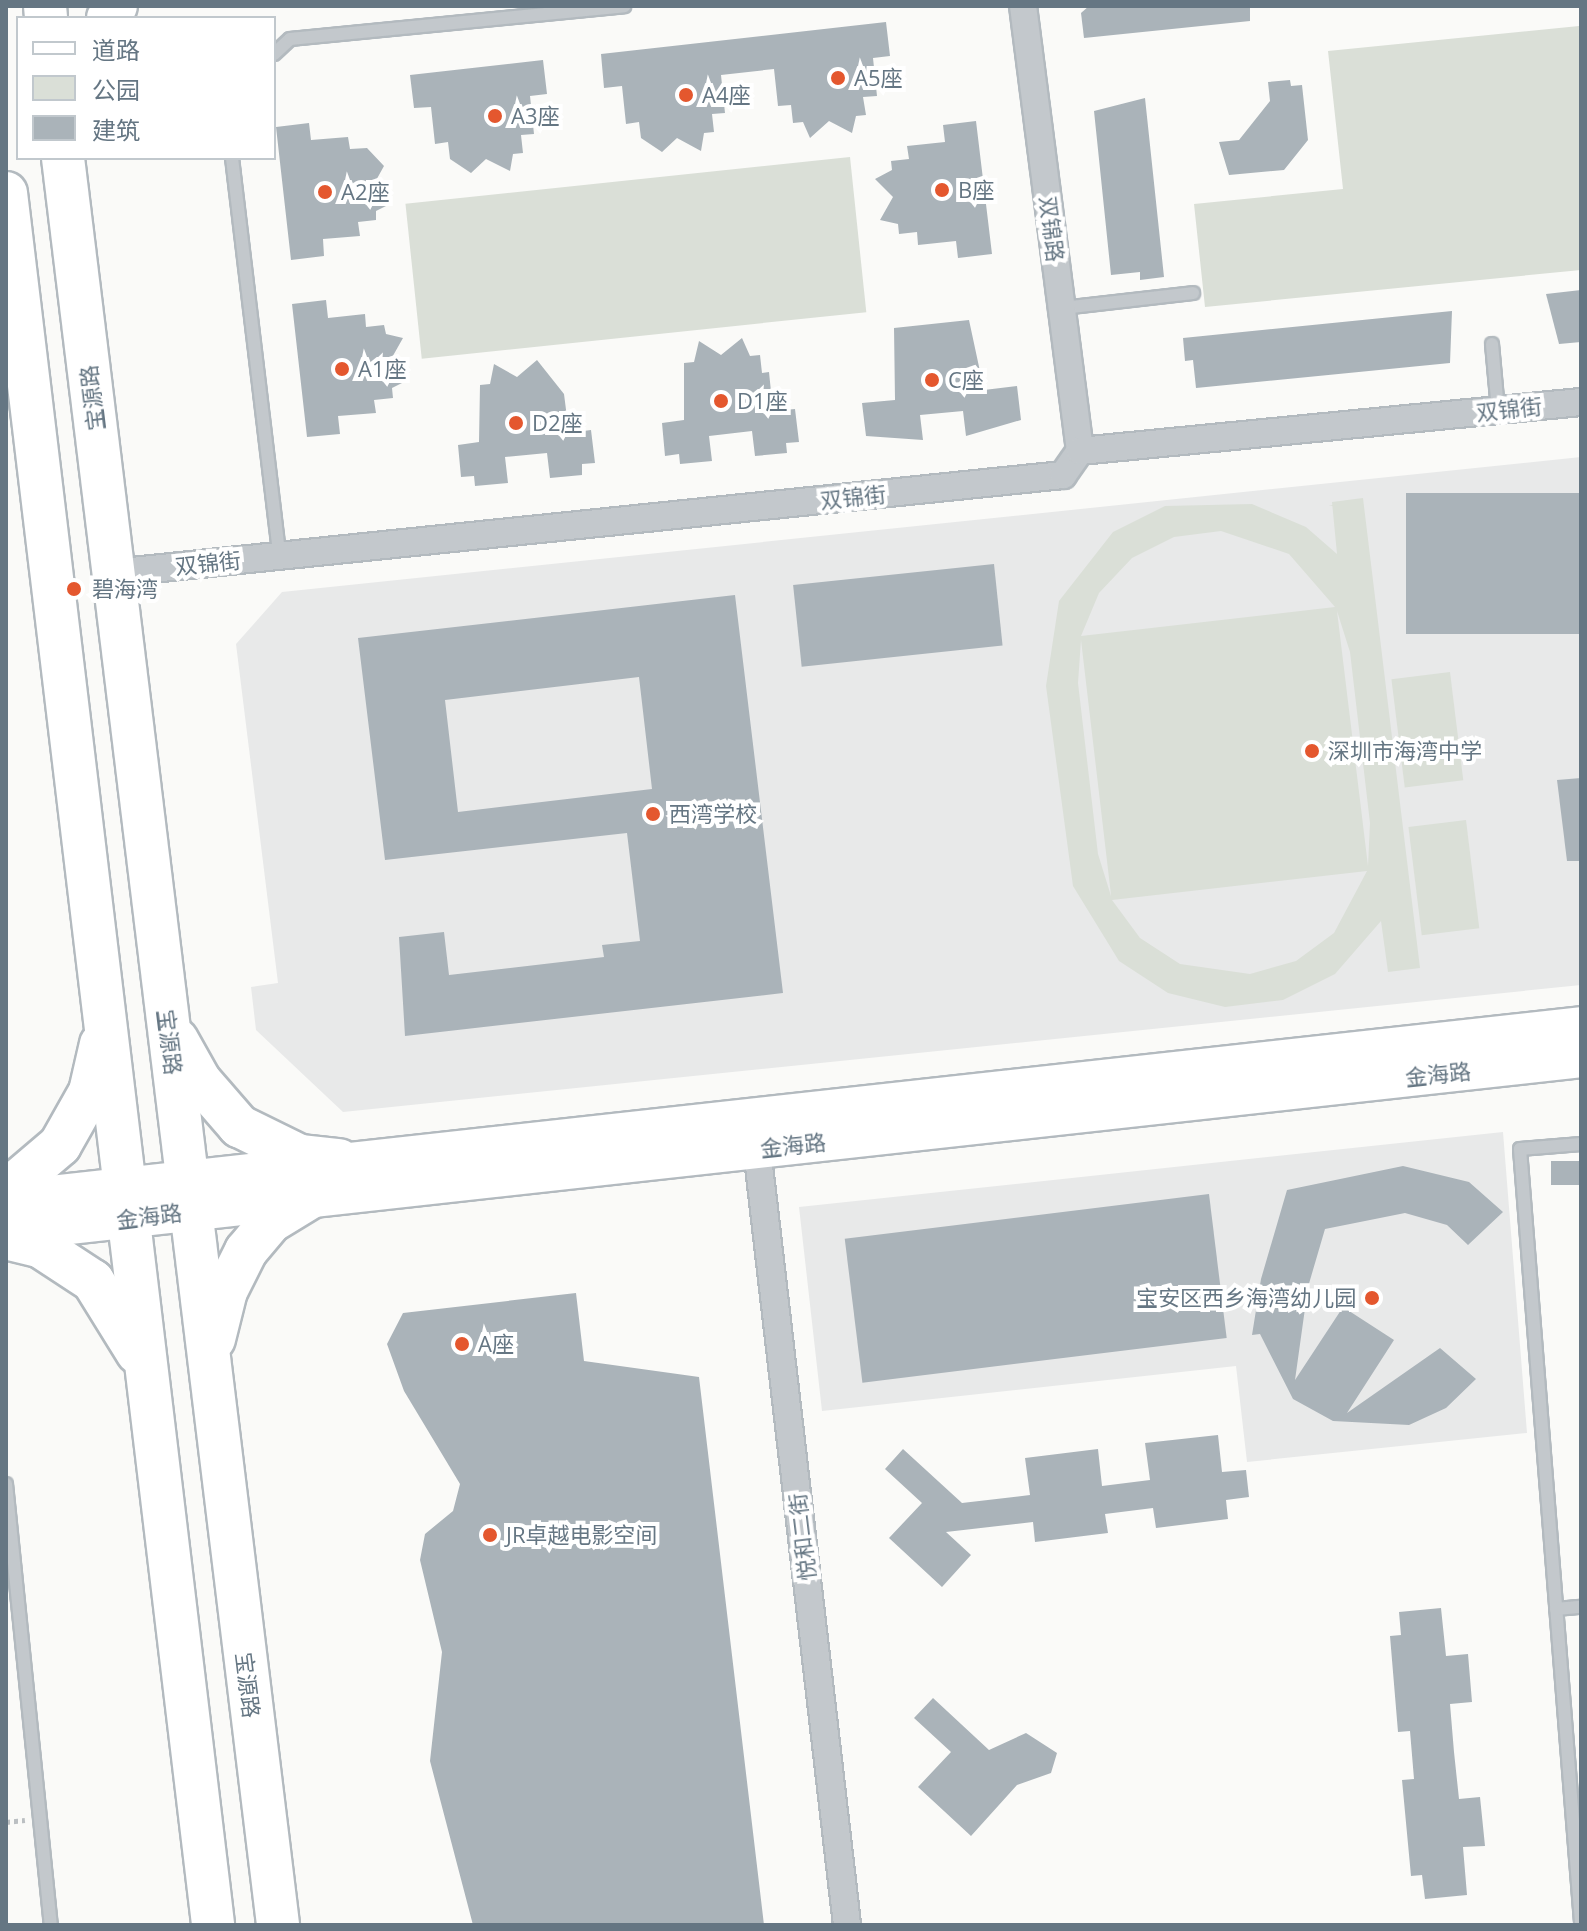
<!DOCTYPE html>
<html>
<head>
<meta charset="utf-8">
<style>
  body { margin:0 }
  #map { position:relative; width:1587px; height:1931px; overflow:hidden; background:#fafaf8; font-family:"Open Sans","Noto Sans SC",sans-serif }
  div>[style] { position:absolute }
  .built>* { inset:0; background:#e8e9e9 }
  .green>* { inset:0; background:#dadfd7; transform-origin:0 0 }
  .building>* { inset:0; background:#aab3b9; transform-origin:0 0 }
  .path>* { height:5px; margin-top:-2.5px; transform-origin:0; background:repeating-linear-gradient(90deg,#bbbfc2 0 4px,transparent 0 8px) }
  .roads { filter:drop-shadow(2px 0 #b3babf) drop-shadow(-2px 0 #b3babf) drop-shadow(0 2px #b3babf) drop-shadow(0 -2px #b3babf) }
  .lane>* { height:12px; margin:-6px; padding:0 6px; transform-origin:6px; border-radius:6px; background:#c3c8cc }
  .street>* { height:26px; margin:-13px; padding:0 13px; transform-origin:13px; border-radius:13px; background:#c3c8cc }
  .secondary>* { height:36px; margin:-18px; padding:0 18px; transform-origin:18px; border-radius:18px; background:#fff }
  .primary>* { height:42px; margin:-21px; padding:0 21px; transform-origin:21px; border-radius:21px; background:#fff }
  .dots>* { width:22px; height:22px; translate:-50% -50%; box-sizing:border-box; border:4px solid #fff; border-radius:50% }
  span { translate:-50% -50%; white-space:nowrap; text-align:center; line-height:1.15; -webkit-text-stroke:8px #fff; paint-order:stroke }
  .poi-label { font-size:22px; color:#657683 }
  .left { translate:0 -50%; text-align:left }
  .right { translate:-100% -50%; text-align:right }
  .street-label { font-size:22px; color:#657683 }
  .frame { position:absolute; inset:0; border:8px solid #657683; pointer-events:none }
  .legend { position:absolute; left:16px; top:16px; width:260px; height:144px; box-sizing:border-box; background:#fff; border:2px solid #c1c8cd; margin:0; padding:10px 14px; list-style:none; font-size:24px; color:#657683 }
  .legend li { display:flex; align-items:center; gap:16px; height:40px }
  .legend b { width:40px; border:2px solid #c1c8cd }
</style>
</head>
<body>
<div id="map">
  <div class="built">
    <div style="clip-path:polygon(1581px 457px,1581px 985px,343px 1112px,256px 1030px,251px 987px,278px 983px,236px 644px,282px 592px)"></div>
    <div style="clip-path:polygon(1503px 1132px,1527px 1433px,1247px 1462px,1236px 1366px,822px 1411px,799px 1207px)"></div>
  </div>
  <div class="green">
    <div style="clip-path:polygon(1579px 26px,1581px 270px,1205px 307px,1194px 204px,1343px 189px,1328px 51px)"></div>
    <div style="left:850px;top:157px;width:156px;height:447px;rotate:84deg"></div>
    <div style="clip-path:polygon(evenodd,1363px 498px,1420px 968px,1388px 972px,1381px 921px,1335px 974px,1283px 1000px,1225px 1007px,1168px 993px,1119px 961px,1073px 886px,1046px 686px,1059px 601px,1113px 532px,1165px 506px,1252px 504px,1306px 527px,1337px 554px,1332px 502px,1363px 498px,1221px 531px,1289px 554px,1335px 607px,1081px 636px,1099px 593px,1132px 558px,1174px 537px,1221px 531px,1363px 498px,1337px 611px,1350px 652px,1370px 823px,1368px 866px,1337px 611px,1363px 498px,1081px 640px,1111px 895px,1111px 896px,1098px 854px,1078px 683px,1081px 640px,1363px 498px,1367px 871px,1334px 933px,1296px 961px,1250px 974px,1180px 964px,1140px 938px,1112px 900px,1367px 871px)"></div>
    <div style="left:1450px;top:672px;width:109px;height:59px;rotate:83deg"></div>
    <div style="left:1466px;top:820px;width:109px;height:58px;rotate:83deg"></div>
  </div>
  <div class="building">
    <div style="clip-path:polygon(1089px 6px,1250px 6px,1250px 21px,1084px 38px,1081px 13px)"></div>
    <div style="clip-path:polygon(886px 22px,890px 56px,873px 58px,877px 96px,863px 97px,866px 115px,856px 116px,852px 133px,829px 121px,810px 138px,803px 122px,793px 123px,791px 105px,778px 106px,774px 69px,721px 75px,725px 113px,712px 114px,714px 132px,704px 133px,701px 151px,677px 138px,662px 152px,641px 138px,639px 122px,626px 124px,622px 86px,604px 88px,601px 54px)"></div>
    <div style="clip-path:polygon(543px 60px,547px 94px,530px 96px,534px 134px,521px 135px,523px 153px,513px 154px,510px 171px,486px 159px,471px 173px,450px 159px,448px 142px,435px 144px,431px 107px,414px 108px,410px 75px)"></div>
    <div style="clip-path:polygon(1290px 80px,1291px 86px,1302px 85px,1308px 140px,1284px 170px,1229px 175px,1219px 142px,1239px 140px,1270px 101px,1268px 82px)"></div>
    <div style="clip-path:polygon(1145px 98px,1164px 277px,1140px 280px,1140px 272px,1111px 275px,1094px 111px)"></div>
    <div style="clip-path:polygon(976px 121px,992px 254px,958px 258px,956px 241px,918px 245px,917px 232px,899px 234px,898px 224px,880px 220px,893px 197px,875px 179px,892px 170px,891px 161px,909px 159px,907px 146px,945px 142px,943px 125px)"></div>
    <div style="clip-path:polygon(309px 123px,311px 140px,348px 137px,350px 149px,367px 148px,384px 166px,374px 184px,392px 203px,376px 211px,376px 220px,358px 222px,360px 236px,323px 239px,324px 256px,291px 260px,276px 127px)"></div>
    <div style="clip-path:polygon(1581px 290px,1581px 342px,1559px 344px,1546px 294px)"></div>
    <div style="clip-path:polygon(326px 300px,328px 318px,365px 314px,366px 327px,384px 325px,386px 334px,403px 338px,390px 361px,408px 380px,392px 388px,393px 398px,374px 400px,376px 413px,338px 416px,340px 434px,307px 437px,292px 304px)"></div>
    <div style="clip-path:polygon(1452px 311px,1450px 363px,1196px 388px,1193px 360px,1185px 361px,1183px 338px)"></div>
    <div style="clip-path:polygon(969px 320px,984px 390px,1017px 386px,1021px 420px,966px 436px,963px 411px,920px 415px,923px 440px,866px 436px,862px 403px,895px 400px,894px 328px)"></div>
    <div style="clip-path:polygon(742px 338px,750px 356px,760px 355px,762px 373px,769px 372px,773px 411px,795px 409px,799px 442px,786px 443px,787px 453px,755px 456px,752px 431px,709px 436px,712px 461px,680px 464px,679px 454px,665px 456px,662px 423px,684px 420px,684px 363px,694px 362px,699px 341px,721px 355px)"></div>
    <div style="clip-path:polygon(537px 360px,564px 394px,569px 433px,591px 430px,595px 463px,582px 464px,582px 475px,550px 478px,547px 453px,505px 457px,508px 483px,475px 486px,474px 476px,461px 477px,458px 445px,479px 442px,480px 385px,490px 384px,494px 364px,517px 377px)"></div>
    <div style="left:1581px;top:493px;width:141px;height:175px;rotate:90deg"></div>
    <div style="left:994px;top:564px;width:82px;height:202px;rotate:84deg"></div>
    <div style="clip-path:polygon(evenodd,735px 595px,783px 993px,405px 1036px,399px 937px,444px 932px,449px 975px,604px 957px,602px 945px,640px 941px,627px 833px,385px 860px,358px 638px,735px 595px,639px 677px,652px 789px,458px 812px,445px 700px,639px 677px)"></div>
    <div style="clip-path:polygon(1581px 778px,1581px 861px,1567px 861px,1557px 780px)"></div>
    <div style="left:1581px;top:1161px;width:24px;height:30px;rotate:90deg"></div>
    <div style="clip-path:polygon(1403px 1166px,1469px 1182px,1503px 1212px,1468px 1245px,1447px 1225px,1405px 1213px,1325px 1229px,1308px 1287px,1295px 1380px,1343px 1307px,1394px 1340px,1347px 1413px,1440px 1348px,1476px 1379px,1446px 1408px,1409px 1425px,1333px 1421px,1293px 1399px,1260px 1334px,1252px 1335px,1261px 1279px,1287px 1190px)"></div>
    <div style="left:1209px;top:1194px;width:145px;height:367px;rotate:83deg"></div>
    <div style="clip-path:polygon(576px 1293px,584px 1361px,699px 1377px,764px 1925px,473px 1925px,430px 1761px,442px 1652px,420px 1560px,425px 1534px,453px 1511px,460px 1484px,404px 1391px,387px 1344px,403px 1313px)"></div>
    <div style="clip-path:polygon(1218px 1435px,1222px 1472px,1246px 1470px,1249px 1497px,1226px 1500px,1228px 1519px,1156px 1528px,1153px 1508px,1105px 1514px,1108px 1533px,1035px 1542px,1033px 1522px,946px 1532px,971px 1555px,942px 1587px,889px 1538px,922px 1503px,885px 1469px,903px 1449px,962px 1503px,1030px 1495px,1025px 1458px,1098px 1449px,1102px 1486px,1150px 1480px,1145px 1443px)"></div>
    <div style="clip-path:polygon(1441px 1608px,1446px 1656px,1468px 1654px,1472px 1702px,1450px 1704px,1454px 1752px,1459px 1799px,1480px 1797px,1485px 1846px,1463px 1847px,1467px 1895px,1425px 1899px,1422px 1875px,1411px 1876px,1402px 1780px,1414px 1779px,1410px 1731px,1398px 1732px,1390px 1636px,1401px 1635px,1399px 1612px)"></div>
    <div style="clip-path:polygon(933px 1698px,989px 1750px,1026px 1733px,1057px 1753px,1051px 1773px,1017px 1785px,971px 1836px,918px 1787px,951px 1752px,914px 1718px)"></div>
  </div>
  <div class="path">
    <div style="left:6px;top:1822px;width:19px;rotate:-6deg"></div>
  </div>
  <div class="roads">
    <div class="lane">
      <div style="left:274px;top:54px;width:22px;rotate:-43deg"></div>
      <div style="left:290px;top:39px;width:336px;rotate:-5.6deg"></div>
      <div style="left:232px;top:158px;width:400px;rotate:83.2deg"></div>
      <div style="left:1062px;top:308px;width:132px;rotate:-6.5deg"></div>
      <div style="left:1492px;top:344px;width:66px;rotate:84.8deg"></div>
      <div style="left:1581px;top:1144px;width:61px;rotate:175.3deg"></div>
      <div style="left:1520px;top:1149px;width:775px;rotate:85.49deg"></div>
      <div style="left:6px;top:1484px;width:443px;rotate:84.2deg"></div>
      <div style="left:1556px;top:1609px;width:25px;rotate:-5deg"></div>
    </div>
    <div class="street">
      <div style="left:1023px;top:6px;width:449px;rotate:82.7deg"></div>
      <div style="left:113px;top:573px;width:955px;rotate:-5.89deg"></div>
      <div style="left:1063px;top:475px;width:29px;rotate:-55deg"></div>
      <div style="left:1080px;top:451px;width:503px;rotate:-5.59deg"></div>
      <div style="left:757px;top:1149px;width:781px;rotate:83.38deg"></div>
    </div>
    <div class="secondary">
      <div style="left:6px;top:1199px;width:1585px;rotate:-6.3deg"></div>
      <div style="left:6px;top:1233px;width:1585px;rotate:-6.3deg"></div>
    </div>
    <div class="primary">
      <div style="left:45px;top:6px;width:12px;rotate:85deg"></div>
      <div style="left:108px;top:18px;width:14px;rotate:-56deg"></div>
      <div style="left:63px;top:158px;width:1780px;rotate:83.06deg"></div>
      <div style="left:6px;top:193px;width:1744px;rotate:83.18deg"></div>
      <div style="left:177px;top:1040px;width:47px;rotate:60.7deg"></div>
      <div style="left:200px;top:1081px;width:60px;rotate:49.1deg"></div>
      <div style="left:239px;top:1126px;width:68px;rotate:26.2deg"></div>
      <div style="left:300px;top:1156px;width:39px;rotate:6deg"></div>
      <div style="left:6px;top:1191px;width:71px;rotate:-40.4deg"></div>
      <div style="left:60px;top:1145px;width:61px;rotate:-60.5deg"></div>
      <div style="left:90px;top:1092px;width:49px;rotate:-77.1deg"></div>
      <div style="left:6px;top:1238px;width:36px;rotate:14deg"></div>
      <div style="left:41px;top:1247px;width:62px;rotate:33.2deg"></div>
      <div style="left:93px;top:1281px;width:84px;rotate:58.2deg"></div>
      <div style="left:214px;top:1339px;width:49px;rotate:-76deg"></div>
      <div style="left:226px;top:1291px;width:45px;rotate:-63.4deg"></div>
      <div style="left:246px;top:1251px;width:38px;rotate:-50deg"></div>
      <div style="left:270px;top:1222px;width:48px;rotate:-31.4deg"></div>
    </div>
  </div>
  <div class="dots">
    <div style="left:838px;top:78px;background:#e4572e"></div>
    <div style="left:686px;top:95px;background:#e4572e"></div>
    <div style="left:495px;top:116px;background:#e4572e"></div>
    <div style="left:942px;top:190px;background:#e4572e"></div>
    <div style="left:325px;top:192px;background:#e4572e"></div>
    <div style="left:342px;top:369px;background:#e4572e"></div>
    <div style="left:932px;top:380px;background:#e4572e"></div>
    <div style="left:721px;top:401px;background:#e4572e"></div>
    <div style="left:516px;top:423px;background:#e4572e"></div>
    <div style="left:74px;top:589px;background:#e4572e"></div>
    <div style="left:1312px;top:751px;background:#e4572e"></div>
    <div style="left:653px;top:814px;background:#e4572e"></div>
    <div style="left:1372px;top:1298px;background:#e4572e"></div>
    <div style="left:462px;top:1344px;background:#e4572e"></div>
    <div style="left:490px;top:1535px;background:#e4572e"></div>
  </div>
  <div class="poi-label">
    <span class="left" style="left:854px;top:78px">A5座</span>
    <span class="left" style="left:702px;top:95px">A4座</span>
    <span class="left" style="left:511px;top:116px">A3座</span>
    <span class="left" style="left:958px;top:190px">B座</span>
    <span class="left" style="left:341px;top:192px">A2座</span>
    <span class="left" style="left:358px;top:369px">A1座</span>
    <span class="left" style="left:948px;top:380px">C座</span>
    <span class="left" style="left:737px;top:401px">D1座</span>
    <span class="left" style="left:532px;top:423px">D2座</span>
    <span class="left" style="left:92px;top:589px">碧海湾</span>
    <span class="left" style="left:1328px;top:751px">深圳市海湾中学</span>
    <span class="left" style="left:669px;top:814px">西湾学校</span>
    <span class="right" style="left:1356px;top:1298px">宝安区西乡海湾幼儿园</span>
    <span class="left" style="left:478px;top:1344px">A座</span>
    <span class="left" style="left:506px;top:1535px">JR卓越电影空间</span>
  </div>
  <div class="street-label">
    <span style="left:1052px;top:229px;rotate:83deg">双锦路</span>
    <span style="left:92px;top:398px;rotate:-97deg">宝源路</span>
    <span style="left:1509px;top:409px;rotate:-6deg">双锦街</span>
    <span style="left:853px;top:497px;rotate:-6deg">双锦街</span>
    <span style="left:208px;top:563px;rotate:-6deg">双锦街</span>
    <span style="left:170px;top:1042px;rotate:83deg">宝源路</span>
    <span style="left:1438px;top:1074px;rotate:-6deg">金海路</span>
    <span style="left:793px;top:1145px;rotate:-6deg">金海路</span>
    <span style="left:149px;top:1216px;rotate:-7deg">金海路</span>
    <span style="left:802px;top:1537px;rotate:-97deg">悦和二街</span>
    <span style="left:248px;top:1685px;rotate:83deg">宝源路</span>
  </div>
  <div class="frame"></div>
  <ul class="legend">
  <li><b style="height:10px;background:#fff"></b>道路</li>
  <li><b style="height:22px;background:#dadfd7"></b>公园</li>
  <li><b style="height:22px;background:#aab3b9"></b>建筑</li>
  </ul>
</div>
</body>
</html>
